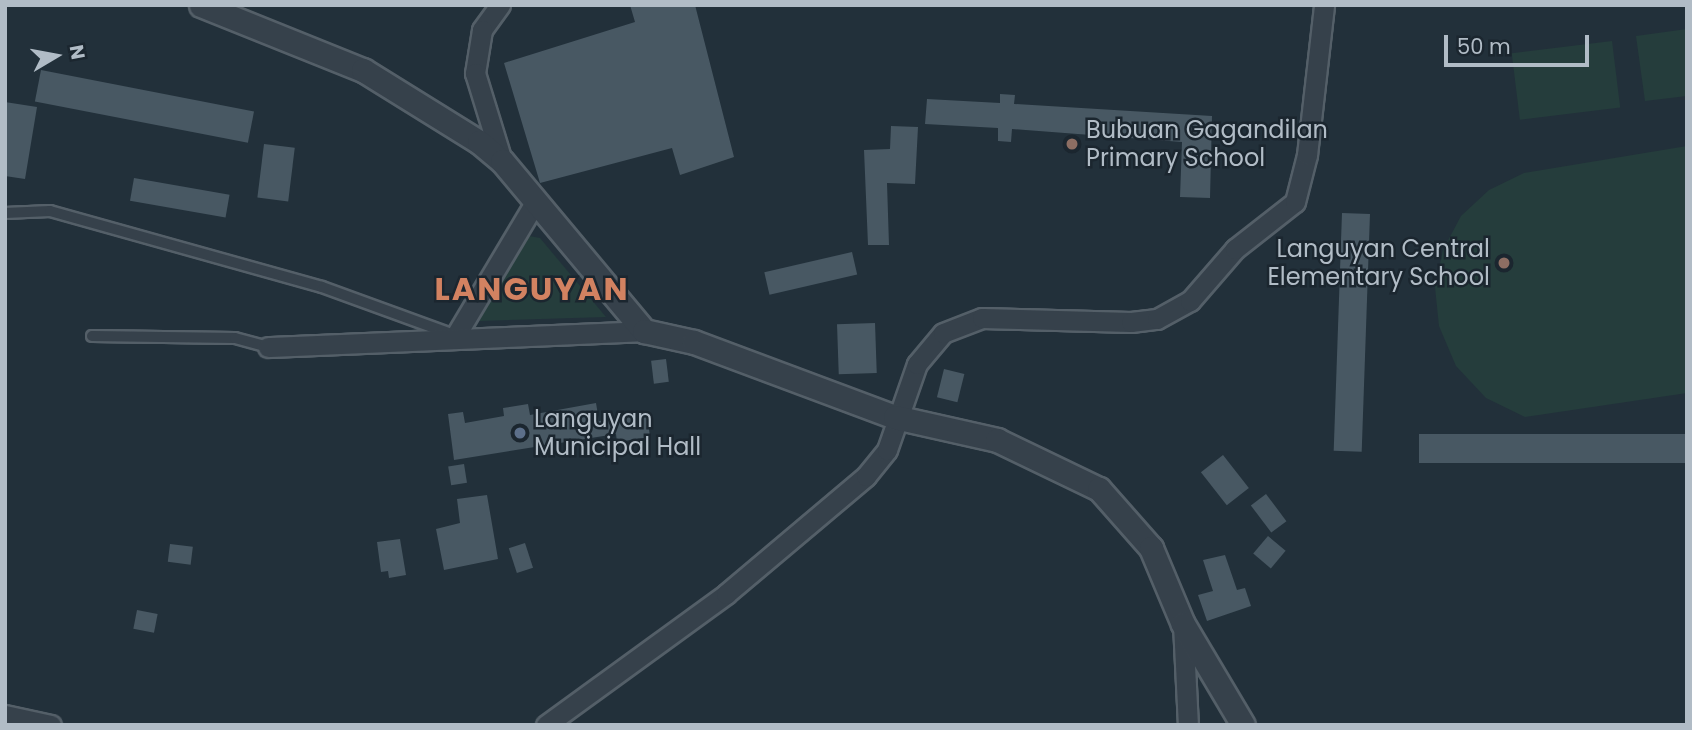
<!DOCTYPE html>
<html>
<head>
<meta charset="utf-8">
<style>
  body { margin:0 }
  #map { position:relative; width:1692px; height:730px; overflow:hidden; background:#22303a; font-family:Poppins,sans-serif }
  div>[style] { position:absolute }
  .green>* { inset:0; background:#253d3c; transform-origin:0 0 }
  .building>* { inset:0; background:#485863; transform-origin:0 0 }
  .roads { filter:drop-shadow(2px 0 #545f68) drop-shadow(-2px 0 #545f68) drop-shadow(0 2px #545f68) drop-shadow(0 -2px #545f68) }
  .service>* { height:10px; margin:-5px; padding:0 5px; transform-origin:5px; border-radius:5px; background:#36414b }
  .minor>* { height:19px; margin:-9.5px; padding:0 9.5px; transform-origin:9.5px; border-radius:9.5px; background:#36414b }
  .tertiary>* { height:23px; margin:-11.5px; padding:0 11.5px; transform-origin:11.5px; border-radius:11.5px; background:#36414b }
  .dots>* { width:19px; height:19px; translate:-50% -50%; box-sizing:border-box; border:4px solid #1b262f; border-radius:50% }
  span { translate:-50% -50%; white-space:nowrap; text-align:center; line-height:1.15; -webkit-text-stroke:5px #1b262f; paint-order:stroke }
  .poi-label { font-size:24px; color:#b1bcc6 }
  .left { translate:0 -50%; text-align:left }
  .right { translate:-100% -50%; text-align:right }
  .district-label { font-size:32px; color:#d28261; font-weight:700; letter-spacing:2px }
  .frame { position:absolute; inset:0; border:7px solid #b1bcc6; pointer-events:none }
  .north { position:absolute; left:21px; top:21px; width:70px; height:70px; -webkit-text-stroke:5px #1b262f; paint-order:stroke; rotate:80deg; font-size:19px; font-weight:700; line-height:28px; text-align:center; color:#b1bcc6 }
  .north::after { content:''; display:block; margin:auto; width:24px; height:32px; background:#b1bcc6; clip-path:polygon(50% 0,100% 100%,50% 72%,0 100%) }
  .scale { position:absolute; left:1444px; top:35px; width:145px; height:32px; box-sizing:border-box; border:4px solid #b1bcc6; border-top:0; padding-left:9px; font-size:21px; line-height:24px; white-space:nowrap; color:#b1bcc6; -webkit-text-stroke:5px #1b262f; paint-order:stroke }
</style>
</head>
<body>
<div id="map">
  <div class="green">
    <div style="clip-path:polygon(1687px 29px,1687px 96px,1645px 101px,1636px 36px)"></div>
    <div style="left:1612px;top:41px;width:67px;height:101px;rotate:83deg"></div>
    <div style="clip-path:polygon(1687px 146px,1687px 393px,1525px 417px,1486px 398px,1456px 366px,1439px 326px,1435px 287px,1443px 250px,1461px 216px,1489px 190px,1524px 173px)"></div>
    <div style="clip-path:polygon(529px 236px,540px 238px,606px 317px,480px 321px,479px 305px)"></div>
  </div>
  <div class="building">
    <div style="clip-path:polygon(630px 5px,695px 5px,734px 157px,680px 175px,672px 148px,540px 183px,504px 63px,635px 22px)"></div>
    <div style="left:41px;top:70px;width:217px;height:32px;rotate:11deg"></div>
    <div style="clip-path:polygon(1000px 94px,1015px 95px,1014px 104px,1212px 116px,1210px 198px,1180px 197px,1182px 142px,1012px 129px,1011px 142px,998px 141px,998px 128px,925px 124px,927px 99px,1000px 103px)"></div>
    <div style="clip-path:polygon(5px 102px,37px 107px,25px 179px,5px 176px)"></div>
    <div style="clip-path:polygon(891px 126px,918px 127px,915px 184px,887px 183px,889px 245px,868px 245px,864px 150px,890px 149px)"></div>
    <div style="left:264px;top:144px;width:31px;height:54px;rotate:7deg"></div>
    <div style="left:134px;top:178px;width:97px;height:23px;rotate:10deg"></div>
    <div style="left:1342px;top:213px;width:28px;height:238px;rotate:2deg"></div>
    <div style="left:852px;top:252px;width:23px;height:90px;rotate:77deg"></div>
    <div style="left:875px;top:323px;width:50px;height:38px;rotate:88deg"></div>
    <div style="left:666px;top:359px;width:23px;height:15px;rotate:83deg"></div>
    <div style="left:944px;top:369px;width:21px;height:29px;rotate:14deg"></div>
    <div style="clip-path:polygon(596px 403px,599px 421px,647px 414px,650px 437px,617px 442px,616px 434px,454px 460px,448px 414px,463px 412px,465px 423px,504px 416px,503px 408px,528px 404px,530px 415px)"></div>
    <div style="left:1687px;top:434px;width:29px;height:268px;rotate:90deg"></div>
    <div style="left:1223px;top:455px;width:42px;height:28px;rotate:52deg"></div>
    <div style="left:464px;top:464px;width:19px;height:16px;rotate:81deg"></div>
    <div style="left:1266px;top:494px;width:34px;height:19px;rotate:53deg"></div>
    <div style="clip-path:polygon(487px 495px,498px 559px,444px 570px,436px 529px,460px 523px,457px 499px)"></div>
    <div style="left:1268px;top:536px;width:23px;height:23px;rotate:40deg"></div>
    <div style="clip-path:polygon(400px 539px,406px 575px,389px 578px,388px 571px,381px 572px,377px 542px)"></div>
    <div style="left:525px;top:543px;width:26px;height:17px;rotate:72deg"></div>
    <div style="left:170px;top:544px;width:23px;height:18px;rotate:7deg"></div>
    <div style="clip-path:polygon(1225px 555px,1237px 590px,1245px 588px,1251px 606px,1207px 621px,1198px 595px,1213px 591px,1203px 560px)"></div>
    <div style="left:137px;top:610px;width:21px;height:19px;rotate:11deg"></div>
  </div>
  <div class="roads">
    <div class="service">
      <div style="left:5px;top:213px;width:45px;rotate:-2.5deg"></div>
      <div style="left:50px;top:211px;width:282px;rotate:15.6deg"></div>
      <div style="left:322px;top:287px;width:137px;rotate:20deg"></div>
      <div style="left:92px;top:336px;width:143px;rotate:0.8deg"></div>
      <div style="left:235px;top:338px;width:34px;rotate:15deg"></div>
    </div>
    <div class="minor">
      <div style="left:500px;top:5px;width:31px;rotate:126deg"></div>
      <div style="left:482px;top:30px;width:44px;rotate:99.2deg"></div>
      <div style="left:475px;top:73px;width:92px;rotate:72.9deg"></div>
      <div style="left:456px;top:335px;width:152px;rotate:-59.2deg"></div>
      <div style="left:268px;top:347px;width:376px;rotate:-2.4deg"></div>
      <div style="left:1183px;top:624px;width:101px;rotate:87.2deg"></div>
      <div style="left:5px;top:715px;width:47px;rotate:12.3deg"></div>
      <div style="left:546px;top:725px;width:223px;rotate:-36deg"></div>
      <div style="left:726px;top:594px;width:183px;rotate:-40.1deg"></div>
      <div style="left:866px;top:476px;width:33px;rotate:-51deg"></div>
      <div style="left:887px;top:450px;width:91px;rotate:-70.8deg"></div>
      <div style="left:917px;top:364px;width:40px;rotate:-50deg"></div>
      <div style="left:943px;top:333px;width:42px;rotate:-21deg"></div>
      <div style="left:982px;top:318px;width:149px;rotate:1.5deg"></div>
      <div style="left:1131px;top:322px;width:26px;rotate:-7deg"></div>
      <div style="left:1157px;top:319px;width:38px;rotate:-29deg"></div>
      <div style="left:1190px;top:301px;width:69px;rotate:-49.1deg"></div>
      <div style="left:1235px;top:249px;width:76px;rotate:-38.1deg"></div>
      <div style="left:1295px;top:202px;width:49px;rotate:-75.7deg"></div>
      <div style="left:1307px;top:155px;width:151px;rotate:-83.5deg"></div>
    </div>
    <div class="tertiary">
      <div style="left:201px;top:5px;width:175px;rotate:21.9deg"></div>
      <div style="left:363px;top:70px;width:137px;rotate:31.8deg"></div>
      <div style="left:479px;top:142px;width:30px;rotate:40deg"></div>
      <div style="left:502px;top:161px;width:222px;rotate:50.1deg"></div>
      <div style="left:644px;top:331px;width:51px;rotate:12.4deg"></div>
      <div style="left:694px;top:342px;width:215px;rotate:20.5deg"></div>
      <div style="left:895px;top:417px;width:105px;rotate:12.7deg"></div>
      <div style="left:997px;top:440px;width:113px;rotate:25.7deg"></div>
      <div style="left:1099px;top:489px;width:79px;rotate:48.6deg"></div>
      <div style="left:1151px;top:548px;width:82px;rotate:67.2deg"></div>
      <div style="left:1183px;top:624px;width:117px;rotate:59.3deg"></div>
    </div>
  </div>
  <div class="dots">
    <div style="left:1072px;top:144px;background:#8d6e63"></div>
    <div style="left:1504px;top:263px;background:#8d6e63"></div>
    <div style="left:520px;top:433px;background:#5c6f8a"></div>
  </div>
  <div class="poi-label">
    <span class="left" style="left:1086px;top:144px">Bubuan Gagandilan<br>Primary School</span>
    <span class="right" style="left:1490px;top:263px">Languyan Central<br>Elementary School</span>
    <span class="left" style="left:534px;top:433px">Languyan<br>Municipal Hall</span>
  </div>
  <div class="district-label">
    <span style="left:532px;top:289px">LANGUYAN</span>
  </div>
  <div class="frame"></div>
  <div class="north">N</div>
  <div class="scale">50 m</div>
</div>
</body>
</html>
